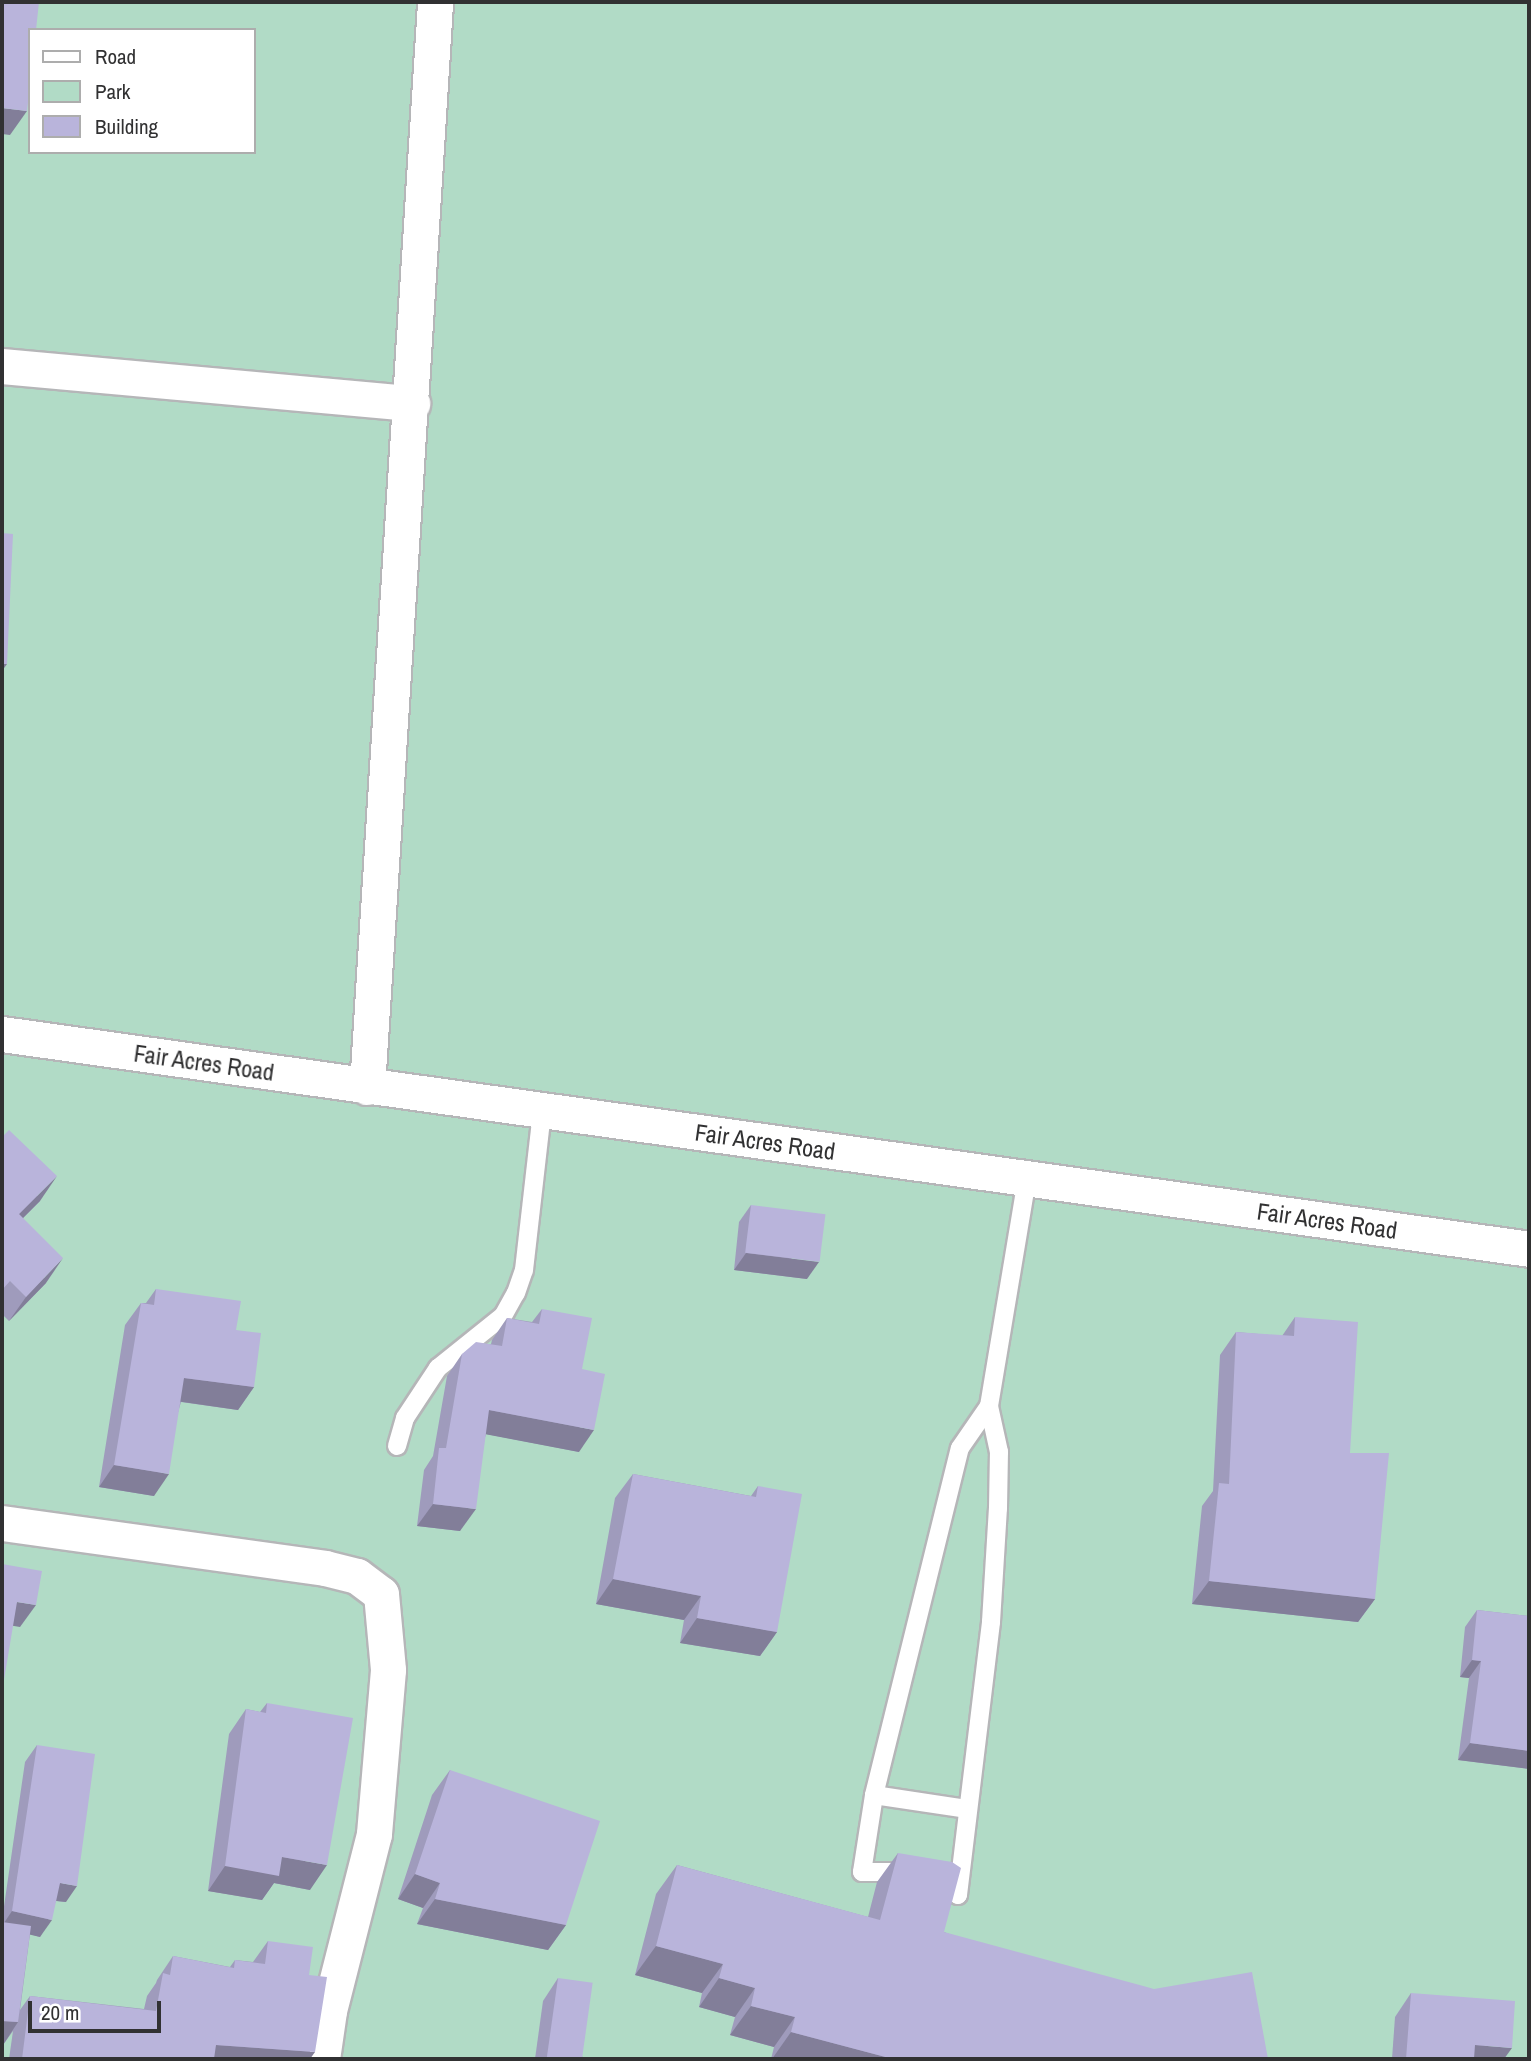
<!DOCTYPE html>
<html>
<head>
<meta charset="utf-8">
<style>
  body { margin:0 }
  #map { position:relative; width:1531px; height:2061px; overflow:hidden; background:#fafafd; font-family:"Archivo Narrow",sans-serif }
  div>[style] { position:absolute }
  .green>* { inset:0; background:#b1dbc6 }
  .roads { filter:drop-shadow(2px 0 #b5b6b8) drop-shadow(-2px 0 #b5b6b8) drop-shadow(0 2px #b5b6b8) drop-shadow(0 -2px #b5b6b8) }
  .lane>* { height:18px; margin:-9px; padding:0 9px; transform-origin:9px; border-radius:9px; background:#fff }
  .street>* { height:35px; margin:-17.5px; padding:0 17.5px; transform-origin:17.5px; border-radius:17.5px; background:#fff }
  .wall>* { inset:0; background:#9f9bbc }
  .shaded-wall>* { inset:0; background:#827e99 }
  .building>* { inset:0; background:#b9b4db; transform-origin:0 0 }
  span { translate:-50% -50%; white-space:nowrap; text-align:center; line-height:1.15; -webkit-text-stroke:7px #fff; paint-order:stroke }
  .street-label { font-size:24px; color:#313132 }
  .frame { position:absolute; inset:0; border:4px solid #313132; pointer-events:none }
  .legend { position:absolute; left:28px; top:28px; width:228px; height:126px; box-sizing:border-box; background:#fff; border:2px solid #adadad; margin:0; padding:9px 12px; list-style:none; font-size:21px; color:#313132 }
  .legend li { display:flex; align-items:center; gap:14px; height:35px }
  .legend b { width:35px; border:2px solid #adadad }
  .scale { position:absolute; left:28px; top:2001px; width:133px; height:32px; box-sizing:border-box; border:4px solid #313132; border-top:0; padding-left:9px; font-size:21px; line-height:24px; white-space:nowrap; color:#313132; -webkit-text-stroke:5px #fff; paint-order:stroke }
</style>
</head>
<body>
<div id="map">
  <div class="green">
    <div style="clip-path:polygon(evenodd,2px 2px,1529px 2px,1529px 2059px,2px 2059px,2px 2px,30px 30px,254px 30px,254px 152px,30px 152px,30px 30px)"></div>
  </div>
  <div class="roads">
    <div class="lane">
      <div style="left:397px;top:1446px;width:29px;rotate:-74deg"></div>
      <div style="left:405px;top:1418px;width:60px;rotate:-56.6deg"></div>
      <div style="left:438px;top:1368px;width:83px;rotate:-38.7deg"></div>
      <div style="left:503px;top:1316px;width:26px;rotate:-61deg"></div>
      <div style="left:516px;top:1293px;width:24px;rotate:-71deg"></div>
      <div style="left:524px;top:1270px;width:160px;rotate:-83.5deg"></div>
      <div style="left:874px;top:1795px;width:95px;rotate:8.5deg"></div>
      <div style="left:910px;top:1872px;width:48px;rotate:180deg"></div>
      <div style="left:862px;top:1872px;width:78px;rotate:-81.1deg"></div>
      <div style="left:874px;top:1795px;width:357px;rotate:-76.1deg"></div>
      <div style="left:960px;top:1448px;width:51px;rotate:-55.4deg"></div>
      <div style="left:936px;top:1881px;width:26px;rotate:32deg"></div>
      <div style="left:958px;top:1895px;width:275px;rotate:-83.1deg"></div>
      <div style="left:991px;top:1622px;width:114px;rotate:-86.5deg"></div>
      <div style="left:998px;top:1508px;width:56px;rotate:-89deg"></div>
      <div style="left:999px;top:1452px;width:47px;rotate:-102.3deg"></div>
      <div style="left:989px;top:1406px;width:230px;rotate:-80.5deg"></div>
    </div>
    <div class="street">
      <div style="left:2px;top:366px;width:412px;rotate:5.2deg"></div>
      <div style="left:2px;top:1034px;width:1542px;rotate:8.01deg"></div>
      <div style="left:367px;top:1087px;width:1087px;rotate:-86.41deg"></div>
      <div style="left:2px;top:1523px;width:326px;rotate:7.9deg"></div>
      <div style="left:325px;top:1568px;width:33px;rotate:14deg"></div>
      <div style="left:357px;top:1576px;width:30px;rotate:37deg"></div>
      <div style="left:381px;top:1594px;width:76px;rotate:84.7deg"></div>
      <div style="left:388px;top:1670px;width:165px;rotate:94.9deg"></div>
      <div style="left:374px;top:1834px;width:183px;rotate:104.3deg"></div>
      <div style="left:329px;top:2011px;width:49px;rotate:98.3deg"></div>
    </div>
  </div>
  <div class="wall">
    <div style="clip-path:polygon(2px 1137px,40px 1201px,23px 1218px,46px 1283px,9px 1321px,2px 1314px)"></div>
    <div style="clip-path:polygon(751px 1205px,807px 1279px,734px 1270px,739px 1222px)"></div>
    <div style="clip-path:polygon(156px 1289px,236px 1330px,254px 1387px,238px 1410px,181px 1402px,154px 1496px,99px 1487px,125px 1325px,141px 1303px,146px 1303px)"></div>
    <div style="clip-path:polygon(542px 1309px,582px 1369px,579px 1452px,486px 1434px,460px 1531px,417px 1526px,424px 1470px,433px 1456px,447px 1376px,462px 1354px,491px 1344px,492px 1340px,507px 1318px,532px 1322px)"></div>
    <div style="clip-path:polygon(1295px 1317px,1350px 1453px,1375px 1599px,1358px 1622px,1192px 1604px,1202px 1506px,1213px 1491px,1220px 1355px,1236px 1332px,1282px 1336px)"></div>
    <div style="clip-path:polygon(633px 1474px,751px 1496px,758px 1486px,777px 1632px,760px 1656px,680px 1643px,684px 1620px,596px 1604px,615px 1498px)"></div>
    <div style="clip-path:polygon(1477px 1610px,1529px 1616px,1529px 1769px,1458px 1760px,1469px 1678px,1460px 1677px,1465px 1627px)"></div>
    <div style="clip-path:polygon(267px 1703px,310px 1890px,274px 1883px,262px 1900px,208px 1891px,229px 1734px,246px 1709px,260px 1712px)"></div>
    <div style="clip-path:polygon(37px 1745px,66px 1902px,56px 1901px,40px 1937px,30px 1934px,20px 2010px,30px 1996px,144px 2009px,147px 1996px,156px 1983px,157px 1980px,173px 1956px,230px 1967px,235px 1960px,253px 1962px,268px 1941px,309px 1975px,310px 2059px,9px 2059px,13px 2031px,3px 2045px,2px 2045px,2px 1920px,25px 1762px)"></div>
    <div style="clip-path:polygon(450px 1770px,566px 1925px,548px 1950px,417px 1924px,423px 1908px,398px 1899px,432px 1795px)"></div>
    <div style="clip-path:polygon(898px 1853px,944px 1932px,1268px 2059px,771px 2059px,774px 2047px,730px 2035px,735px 2017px,699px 2007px,702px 1993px,635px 1975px,656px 1894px,677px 1865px,868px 1917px,877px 1882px)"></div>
    <div style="clip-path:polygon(558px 1978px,583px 2059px,535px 2059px,543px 2001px)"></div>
    <div style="clip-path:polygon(1411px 1993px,1504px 2059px,1392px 2059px,1395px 2017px)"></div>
  </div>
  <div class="shaded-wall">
    <div style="clip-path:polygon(2px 108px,27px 111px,10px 135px,2px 134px)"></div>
    <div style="clip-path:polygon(2px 664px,7px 664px,2px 671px)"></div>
    <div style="clip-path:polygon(57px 1176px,40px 1201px,2px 1239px,19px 1214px)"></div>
    <div style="clip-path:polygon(746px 1253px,819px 1262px,807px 1279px,734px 1270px)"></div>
    <div style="clip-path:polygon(63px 1258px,46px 1283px,9px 1321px,26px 1297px)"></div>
    <div style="clip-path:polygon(184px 1378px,254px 1387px,238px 1410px,169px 1400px)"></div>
    <div style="clip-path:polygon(489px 1410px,594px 1430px,579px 1452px,474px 1432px)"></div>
    <div style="clip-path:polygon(114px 1465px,169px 1474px,154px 1496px,99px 1487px)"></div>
    <div style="clip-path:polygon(433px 1504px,476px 1509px,460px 1531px,417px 1526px)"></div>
    <div style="clip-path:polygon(613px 1579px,701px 1596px,684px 1620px,596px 1604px)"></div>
    <div style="clip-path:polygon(1209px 1581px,1375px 1599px,1358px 1622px,1192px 1604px)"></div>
    <div style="clip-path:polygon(17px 1602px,36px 1605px,20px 1627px,2px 1624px)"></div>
    <div style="clip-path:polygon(697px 1618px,777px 1632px,760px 1656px,680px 1643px)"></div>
    <div style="clip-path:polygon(1472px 1660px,1481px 1661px,1469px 1678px,1460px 1677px)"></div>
    <div style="clip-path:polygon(1470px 1743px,1529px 1751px,1529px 1769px,1458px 1760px)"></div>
    <div style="clip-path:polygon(282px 1857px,327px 1865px,310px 1890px,274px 1883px,262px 1900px,208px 1891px,225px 1866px)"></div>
    <div style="clip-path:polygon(415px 1874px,440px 1883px,423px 1908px,398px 1899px)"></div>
    <div style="clip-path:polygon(60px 1883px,77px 1886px,66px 1902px,48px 1900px)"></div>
    <div style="clip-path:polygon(435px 1899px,566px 1925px,548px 1950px,417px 1924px)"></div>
    <div style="clip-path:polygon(12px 1911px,52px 1920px,40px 1937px,2px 1928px,2px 1926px)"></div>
    <div style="clip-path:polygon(656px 1946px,723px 1964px,702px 1993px,635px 1975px)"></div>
    <div style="clip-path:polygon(719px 1978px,755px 1988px,735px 2017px,699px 2007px)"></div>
    <div style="clip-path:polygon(751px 2006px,795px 2017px,774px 2047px,730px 2035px)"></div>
    <div style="clip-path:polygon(2px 2021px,18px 2022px,3px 2045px,2px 2045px)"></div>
    <div style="clip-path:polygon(791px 2032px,893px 2059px,772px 2059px)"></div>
    <div style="clip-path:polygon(216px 2045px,315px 2052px,310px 2059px,207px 2059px)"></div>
    <div style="clip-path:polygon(1475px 2045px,1512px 2048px,1504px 2059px,1465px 2059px)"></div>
  </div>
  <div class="building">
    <div style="clip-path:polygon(2px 2px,39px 2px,36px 30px,30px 30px,30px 86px,27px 111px,2px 108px)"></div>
    <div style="clip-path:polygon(2px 533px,13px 534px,7px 664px,2px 664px)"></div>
    <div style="clip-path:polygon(9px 1130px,57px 1176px,19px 1214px,63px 1258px,26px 1297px,10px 1281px,2px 1290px,2px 1137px)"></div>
    <div style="left:751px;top:1205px;width:75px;height:48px;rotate:7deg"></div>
    <div style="clip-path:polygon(156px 1289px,241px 1301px,236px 1330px,261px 1333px,254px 1387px,184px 1378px,169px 1474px,114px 1465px,141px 1303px,154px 1305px)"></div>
    <div style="clip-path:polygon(542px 1309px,592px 1318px,582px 1369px,605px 1374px,594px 1430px,489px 1410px,476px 1509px,433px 1504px,439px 1448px,446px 1448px,462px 1354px,476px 1342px,502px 1346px,507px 1318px,539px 1324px)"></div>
    <div style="clip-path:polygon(1295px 1317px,1358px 1322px,1350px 1453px,1389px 1453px,1375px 1599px,1209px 1581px,1219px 1483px,1229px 1484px,1236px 1332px,1294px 1336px)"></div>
    <div style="clip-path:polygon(633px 1474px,756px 1497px,758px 1486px,802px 1494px,777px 1632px,697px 1618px,701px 1596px,613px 1579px)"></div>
    <div style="clip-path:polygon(2px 1564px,42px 1571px,36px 1605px,17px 1602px,2px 1692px)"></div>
    <div style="clip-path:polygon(1477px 1610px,1529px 1616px,1529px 1751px,1470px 1743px,1481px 1661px,1472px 1660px)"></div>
    <div style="clip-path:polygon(267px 1703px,353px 1718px,327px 1865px,282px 1857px,279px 1876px,225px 1866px,246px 1709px,266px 1713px)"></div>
    <div style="clip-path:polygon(37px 1745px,95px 1754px,77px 1886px,60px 1883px,52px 1920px,12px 1911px)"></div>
    <div style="clip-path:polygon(450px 1770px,600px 1821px,566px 1925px,435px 1899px,440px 1883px,415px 1874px)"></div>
    <div style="clip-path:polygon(898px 1853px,952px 1862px,961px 1868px,944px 1932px,1154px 1989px,1252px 1972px,1268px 2059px,893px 2059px,791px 2032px,795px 2017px,751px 2006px,755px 1988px,719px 1978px,723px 1964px,656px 1946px,677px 1865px,880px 1920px)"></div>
    <div style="clip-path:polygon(2px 1922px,31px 1926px,18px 2022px,2px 2021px)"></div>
    <div style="clip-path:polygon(268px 1941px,313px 1947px,309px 1975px,327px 1977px,315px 2052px,216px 2045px,214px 2059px,22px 2059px,30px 1996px,156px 2011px,163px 1973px,170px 1975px,173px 1956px,234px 1968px,235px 1960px,265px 1964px)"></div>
    <div style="left:558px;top:1978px;width:35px;height:82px;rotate:8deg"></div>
    <div style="clip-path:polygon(1411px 1993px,1515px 2001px,1512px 2048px,1475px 2045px,1474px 2059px,1406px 2059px)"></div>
  </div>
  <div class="street-label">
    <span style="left:204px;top:1063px;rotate:8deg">Fair Acres Road</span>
    <span style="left:765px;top:1142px;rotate:8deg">Fair Acres Road</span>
    <span style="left:1327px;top:1221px;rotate:8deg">Fair Acres Road</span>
  </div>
  <div class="frame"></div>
  <ul class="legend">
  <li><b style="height:9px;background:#fff"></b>Road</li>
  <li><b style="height:19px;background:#b1dbc6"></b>Park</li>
  <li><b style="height:19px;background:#b9b4db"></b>Building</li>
  </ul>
  <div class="scale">20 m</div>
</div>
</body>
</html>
